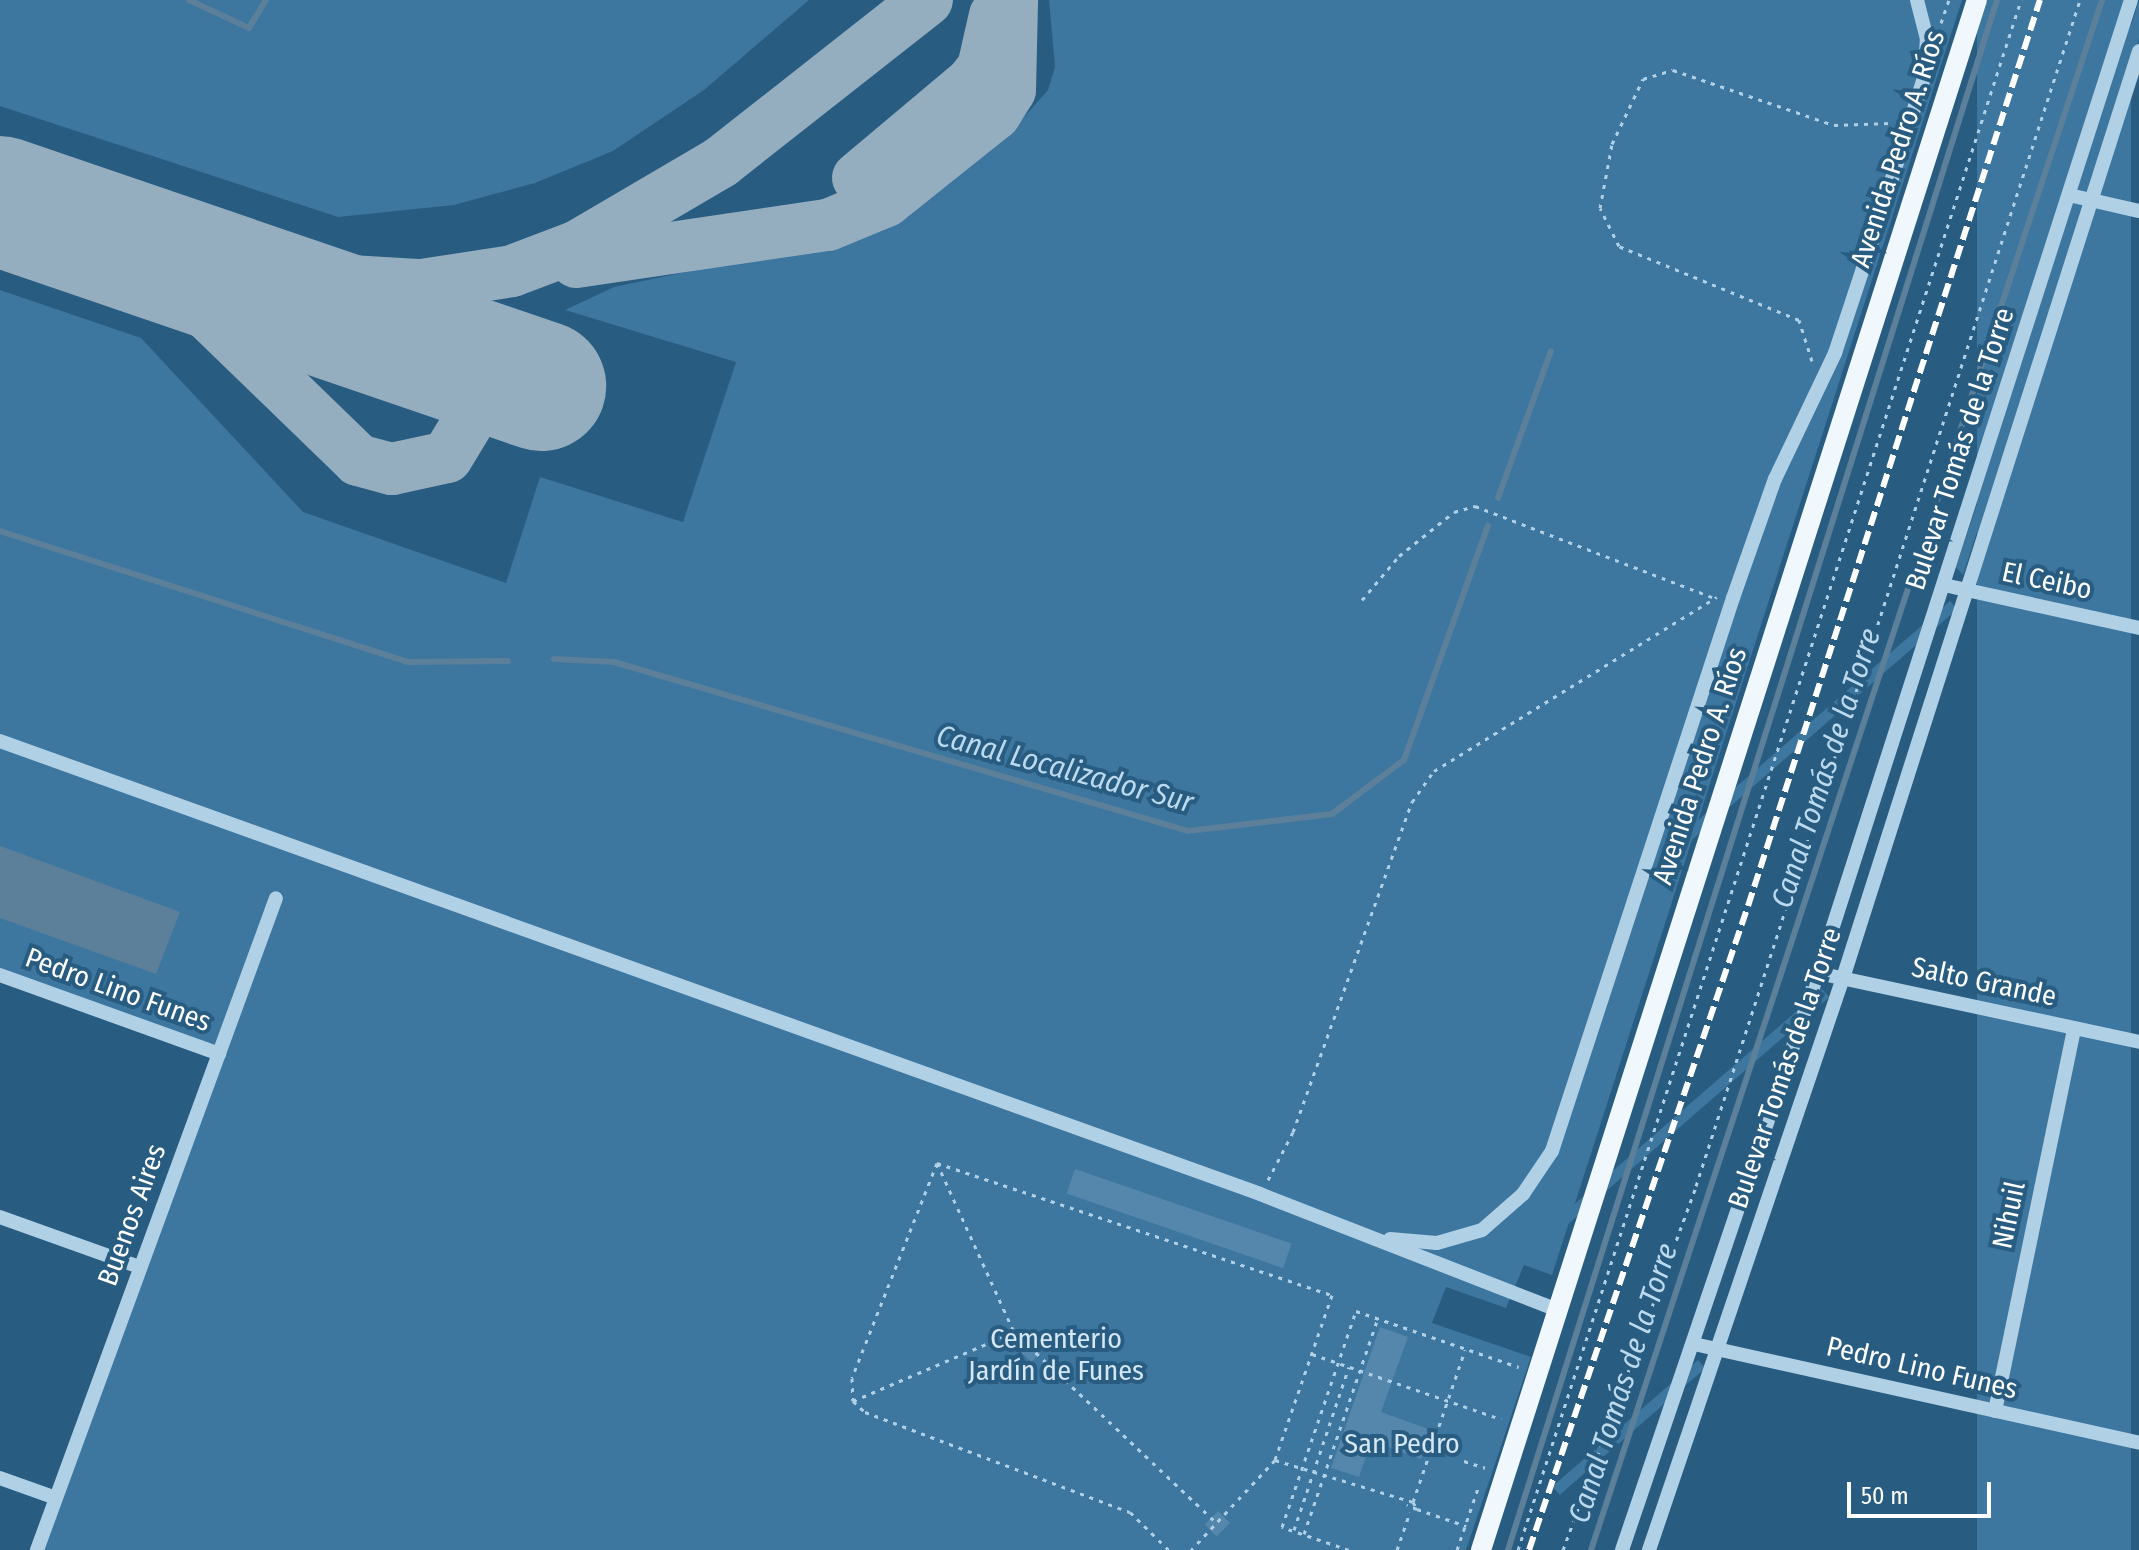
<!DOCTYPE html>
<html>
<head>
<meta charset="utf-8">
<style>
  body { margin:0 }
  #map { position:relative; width:2139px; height:1550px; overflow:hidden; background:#285c81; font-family:"Fira Sans Condensed",sans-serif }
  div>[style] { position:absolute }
  .green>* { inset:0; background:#3d769f; transform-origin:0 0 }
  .water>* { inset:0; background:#5c8099 }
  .stream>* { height:6px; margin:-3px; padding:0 3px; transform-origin:3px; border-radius:3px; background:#5c8099 }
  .taxiway>* { height:52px; margin:-26px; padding:0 26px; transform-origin:26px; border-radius:26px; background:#94aec0 }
  .runway>* { height:130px; margin:-65px; padding:0 65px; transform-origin:65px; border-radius:65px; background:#94aec0 }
  .building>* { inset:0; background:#5587ac; transform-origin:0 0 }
  .path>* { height:3px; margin-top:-1.5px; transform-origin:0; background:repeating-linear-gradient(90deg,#b0d0e6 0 4px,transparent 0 10px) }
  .minor>* { height:14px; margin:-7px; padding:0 7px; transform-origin:7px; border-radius:7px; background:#b0d0e6 }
  .major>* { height:20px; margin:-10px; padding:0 10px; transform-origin:10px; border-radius:10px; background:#f1f8fd }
  .rail>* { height:6px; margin-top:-3px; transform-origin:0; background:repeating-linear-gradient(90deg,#fff 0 14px,transparent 0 20px) }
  span { translate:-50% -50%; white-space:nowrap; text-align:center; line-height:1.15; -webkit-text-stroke:8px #285c81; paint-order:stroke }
  .street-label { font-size:28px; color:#fff }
  .park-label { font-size:28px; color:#d3e7f5 }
  .water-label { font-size:30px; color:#bcdaee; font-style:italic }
  .scale { position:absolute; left:1847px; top:1482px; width:144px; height:36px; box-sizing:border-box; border:4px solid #fff; border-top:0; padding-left:10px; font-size:24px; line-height:28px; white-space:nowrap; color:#fff; -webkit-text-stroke:6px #285c81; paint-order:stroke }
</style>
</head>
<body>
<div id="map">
  <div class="green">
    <div style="clip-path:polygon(0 0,809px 0,704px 90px,613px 151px,535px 183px,454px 205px,338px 217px,0 106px)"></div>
    <div style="clip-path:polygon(1049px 0,1962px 0,1552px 1275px,1524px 1265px,1506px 1308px,1446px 1287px,1432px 1323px,1531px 1357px,1466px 1550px,37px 1550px,218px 1055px,0 975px,0 290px,141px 338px,303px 512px,506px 583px,540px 477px,683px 522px,736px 362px,565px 310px,614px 287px,882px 231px,1017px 125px,1048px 90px,1055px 67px)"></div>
    <div style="left:1977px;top:0;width:154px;height:1627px"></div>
    <div style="clip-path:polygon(2139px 0,2139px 39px,2088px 187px,2082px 179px)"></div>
    <div style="clip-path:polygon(2073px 216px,2079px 218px,1963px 575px,1956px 567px)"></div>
    <div style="left:1950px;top:601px;width:11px;height:373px;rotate:49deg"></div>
    <div style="left:1822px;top:989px;width:11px;height:354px;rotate:49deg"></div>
    <div style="left:1698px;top:1360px;width:11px;height:193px;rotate:49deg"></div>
  </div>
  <div class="water">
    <div style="clip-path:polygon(0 846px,180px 912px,156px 974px,0 918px)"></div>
  </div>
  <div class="stream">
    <div style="left:189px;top:0;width:66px;rotate:25deg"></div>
    <div style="left:249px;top:28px;width:33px;rotate:-59deg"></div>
    <div style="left:1498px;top:498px;width:156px;rotate:-70.2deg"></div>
    <div style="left:0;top:531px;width:429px;rotate:17.8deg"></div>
    <div style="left:409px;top:662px;width:99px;rotate:-0.6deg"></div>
    <div style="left:554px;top:659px;width:60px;rotate:2.9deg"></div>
    <div style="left:614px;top:662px;width:598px;rotate:16.41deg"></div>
    <div style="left:1188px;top:831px;width:145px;rotate:-6.7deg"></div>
    <div style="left:1332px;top:814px;width:90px;rotate:-36.9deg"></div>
    <div style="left:1404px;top:760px;width:249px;rotate:-70.3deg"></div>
    <div style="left:1508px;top:1550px;width:1625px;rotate:-72.49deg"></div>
    <div style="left:1591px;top:1550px;width:1632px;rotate:-71.75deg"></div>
  </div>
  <div class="taxiway">
    <div style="left:858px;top:178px;width:149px;rotate:-40.1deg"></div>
    <div style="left:972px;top:82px;width:18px;rotate:-52deg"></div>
    <div style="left:983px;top:68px;width:54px;rotate:-77.2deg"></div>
    <div style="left:109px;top:238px;width:56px;rotate:29.7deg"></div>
    <div style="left:158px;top:266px;width:279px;rotate:44.1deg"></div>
    <div style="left:358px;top:460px;width:35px;rotate:15deg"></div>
    <div style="left:392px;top:469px;width:56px;rotate:-12.3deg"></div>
    <div style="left:447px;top:457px;width:50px;rotate:-58.8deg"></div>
    <div style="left:473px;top:414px;width:32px;rotate:-92deg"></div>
    <div style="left:472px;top:382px;width:26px;rotate:-118deg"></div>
    <div style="left:576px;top:262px;width:255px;rotate:-8.4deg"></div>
    <div style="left:828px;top:225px;width:63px;rotate:-22.5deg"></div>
    <div style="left:886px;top:201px;width:139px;rotate:-38.6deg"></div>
    <div style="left:995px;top:114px;width:28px;rotate:-58deg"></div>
    <div style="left:1010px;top:90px;width:90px;rotate:-88.7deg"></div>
    <div style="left:212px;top:273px;width:210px;rotate:3.3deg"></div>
    <div style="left:422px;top:285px;width:91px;rotate:-8.8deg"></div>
    <div style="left:512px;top:271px;width:71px;rotate:-20.7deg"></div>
    <div style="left:578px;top:246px;width:166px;rotate:-30.4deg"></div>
    <div style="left:721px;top:162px;width:262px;rotate:-38.2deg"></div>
  </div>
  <div class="runway">
    <div style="left:0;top:201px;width:572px;rotate:18.88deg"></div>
  </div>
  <div class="building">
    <div style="left:1075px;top:1169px;width:229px;height:26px;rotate:19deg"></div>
    <div style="clip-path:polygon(1380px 1327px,1408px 1337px,1381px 1412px,1431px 1430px,1421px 1459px,1371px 1441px,1359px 1477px,1331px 1468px)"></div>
    <div style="left:1032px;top:1338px;width:16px;height:18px;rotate:43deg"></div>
    <div style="left:1218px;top:1511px;width:17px;height:19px;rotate:45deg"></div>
  </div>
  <div class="path">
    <div style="left:1941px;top:23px;width:24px;rotate:-71deg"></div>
    <div style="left:1812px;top:361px;width:43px;rotate:-107.6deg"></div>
    <div style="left:1799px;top:320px;width:195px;rotate:-157.7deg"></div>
    <div style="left:1619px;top:246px;width:42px;rotate:-116.6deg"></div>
    <div style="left:1600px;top:208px;width:65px;rotate:-79.4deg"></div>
    <div style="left:1612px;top:144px;width:72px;rotate:-64.5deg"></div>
    <div style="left:1643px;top:79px;width:31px;rotate:-17deg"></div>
    <div style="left:1673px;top:70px;width:170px;rotate:18.9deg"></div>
    <div style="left:1834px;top:125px;width:57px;rotate:-2deg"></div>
    <div style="left:1362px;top:600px;width:57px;rotate:-49.9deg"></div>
    <div style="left:1399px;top:556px;width:70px;rotate:-38.7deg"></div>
    <div style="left:1454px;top:512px;width:22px;rotate:-16deg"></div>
    <div style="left:1475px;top:506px;width:254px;rotate:21deg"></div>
    <div style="left:937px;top:1163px;width:416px;rotate:18.5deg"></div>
    <div style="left:1332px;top:1295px;width:175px;rotate:109.1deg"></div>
    <div style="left:1275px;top:1460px;width:123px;rotate:133deg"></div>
    <div style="left:937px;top:1163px;width:231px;rotate:111.6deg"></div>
    <div style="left:852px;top:1378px;width:23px;rotate:88deg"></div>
    <div style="left:853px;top:1401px;width:16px;rotate:43deg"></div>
    <div style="left:865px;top:1412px;width:283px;rotate:20.7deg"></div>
    <div style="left:1130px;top:1512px;width:54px;rotate:44.3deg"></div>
    <div style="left:937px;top:1163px;width:186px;rotate:65.5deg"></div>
    <div style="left:1014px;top:1332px;width:279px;rotate:43.3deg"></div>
    <div style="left:1268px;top:1180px;width:54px;rotate:-62.5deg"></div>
    <div style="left:1293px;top:1132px;width:351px;rotate:-70.2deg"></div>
    <div style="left:1412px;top:802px;width:38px;rotate:-55deg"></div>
    <div style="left:1434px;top:771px;width:332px;rotate:-31.6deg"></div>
    <div style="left:1312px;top:1354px;width:200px;rotate:19deg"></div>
    <div style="left:853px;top:1401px;width:175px;rotate:-23.2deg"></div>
    <div style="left:1275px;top:1460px;width:144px;rotate:16.9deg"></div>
    <div style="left:1413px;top:1502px;width:8px;rotate:60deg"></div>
    <div style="left:1417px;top:1509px;width:11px;rotate:-158deg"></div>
    <div style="left:1464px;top:1461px;width:22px;rotate:18deg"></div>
    <div style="left:1413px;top:1502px;width:161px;rotate:-71.1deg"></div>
    <div style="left:1417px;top:1509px;width:52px;rotate:19.1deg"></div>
    <div style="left:1294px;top:1530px;width:172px;rotate:-71.4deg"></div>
    <div style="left:1304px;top:1534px;width:228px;rotate:-71.1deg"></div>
    <div style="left:1349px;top:1550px;width:71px;rotate:-161.1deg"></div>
    <div style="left:1282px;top:1527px;width:228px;rotate:-71.1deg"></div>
    <div style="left:1356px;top:1311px;width:172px;rotate:19deg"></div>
    <div style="left:1397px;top:1550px;width:40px;rotate:-71.1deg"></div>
    <div style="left:1457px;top:1550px;width:65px;rotate:-71.3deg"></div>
    <div style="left:1518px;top:1550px;width:1630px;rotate:-72.02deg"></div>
    <div style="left:1563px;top:1550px;width:388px;rotate:-69.9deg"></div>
    <div style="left:1696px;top:1186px;width:1247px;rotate:-72.06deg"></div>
  </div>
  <div class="minor">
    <div style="left:2069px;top:195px;width:72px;rotate:12.9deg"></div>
    <div style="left:1944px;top:585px;width:200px;rotate:12.4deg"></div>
    <div style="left:0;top:741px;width:1339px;rotate:19.77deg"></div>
    <div style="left:1260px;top:1194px;width:319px;rotate:21.3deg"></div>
    <div style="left:1818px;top:973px;width:328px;rotate:12.1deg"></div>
    <div style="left:0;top:975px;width:233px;rotate:19.8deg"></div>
    <div style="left:0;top:1217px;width:149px;rotate:19.7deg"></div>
    <div style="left:1390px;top:1239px;width:47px;rotate:4.9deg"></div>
    <div style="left:1437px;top:1243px;width:47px;rotate:-16.1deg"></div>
    <div style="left:1482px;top:1230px;width:55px;rotate:-41.3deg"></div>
    <div style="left:1523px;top:1194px;width:52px;rotate:-56deg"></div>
    <div style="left:1552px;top:1151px;width:582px;rotate:-71.88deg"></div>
    <div style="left:1733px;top:598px;width:126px;rotate:-70.6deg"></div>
    <div style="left:1775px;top:479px;width:140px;rotate:-64.5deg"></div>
    <div style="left:1835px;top:353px;width:127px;rotate:-71.7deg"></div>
    <div style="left:1875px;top:232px;width:166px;rotate:-72.4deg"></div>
    <div style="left:1925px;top:74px;width:35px;rotate:-87deg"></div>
    <div style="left:1927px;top:39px;width:40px;rotate:-104.4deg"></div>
    <div style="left:1694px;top:1344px;width:456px;rotate:12.5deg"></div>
    <div style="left:1995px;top:1411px;width:390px;rotate:-78.3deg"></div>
    <div style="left:0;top:1478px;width:59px;rotate:19.7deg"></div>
    <div style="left:37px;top:1550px;width:694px;rotate:-69.87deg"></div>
    <div style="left:1622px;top:1550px;width:609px;rotate:-71.24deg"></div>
    <div style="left:1818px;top:973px;width:1022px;rotate:-72.17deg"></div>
    <div style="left:1649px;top:1550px;width:604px;rotate:-71.27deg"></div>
    <div style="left:1843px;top:978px;width:973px;rotate:-72.29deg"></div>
  </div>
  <div class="major">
    <div style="left:1481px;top:1550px;width:1627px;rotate:-72.26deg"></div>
  </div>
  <div class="rail">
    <div style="left:1529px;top:1550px;width:680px;rotate:-71.22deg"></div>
    <div style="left:1748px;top:906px;width:952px;rotate:-72.14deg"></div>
  </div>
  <div class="street-label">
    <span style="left:1898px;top:149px;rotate:-72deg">Avenida Pedro A. Ríos</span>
    <span style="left:1960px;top:449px;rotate:-72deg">Bulevar Tomás de la Torre</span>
    <span style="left:2047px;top:581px;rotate:12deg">El Ceibo</span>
    <span style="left:1700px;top:766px;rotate:-72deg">Avenida Pedro A. Ríos</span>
    <span style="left:1984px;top:982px;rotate:12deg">Salto Grande</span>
    <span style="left:118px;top:990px;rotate:20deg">Pedro Lino Funes</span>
    <span style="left:1785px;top:1068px;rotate:-71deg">Bulevar Tomás de la Torre</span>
    <span style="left:132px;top:1215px;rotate:-70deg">Buenos Aires</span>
    <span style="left:2009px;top:1215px;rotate:-78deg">Nihuil</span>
    <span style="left:1922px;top:1368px;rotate:13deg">Pedro Lino Funes</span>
  </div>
  <div class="park-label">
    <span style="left:1056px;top:1355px">Cementerio<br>Jardín de Funes</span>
    <span style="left:1402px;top:1444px">San Pedro</span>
  </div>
  <div class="water-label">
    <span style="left:1826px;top:768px;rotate:-72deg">Canal Tomás de la Torre</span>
    <span style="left:1065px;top:769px;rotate:15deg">Canal Localizador Sur</span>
    <span style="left:1623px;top:1383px;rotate:-72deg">Canal Tomás de la Torre</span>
  </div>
  <div class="scale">50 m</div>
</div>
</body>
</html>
